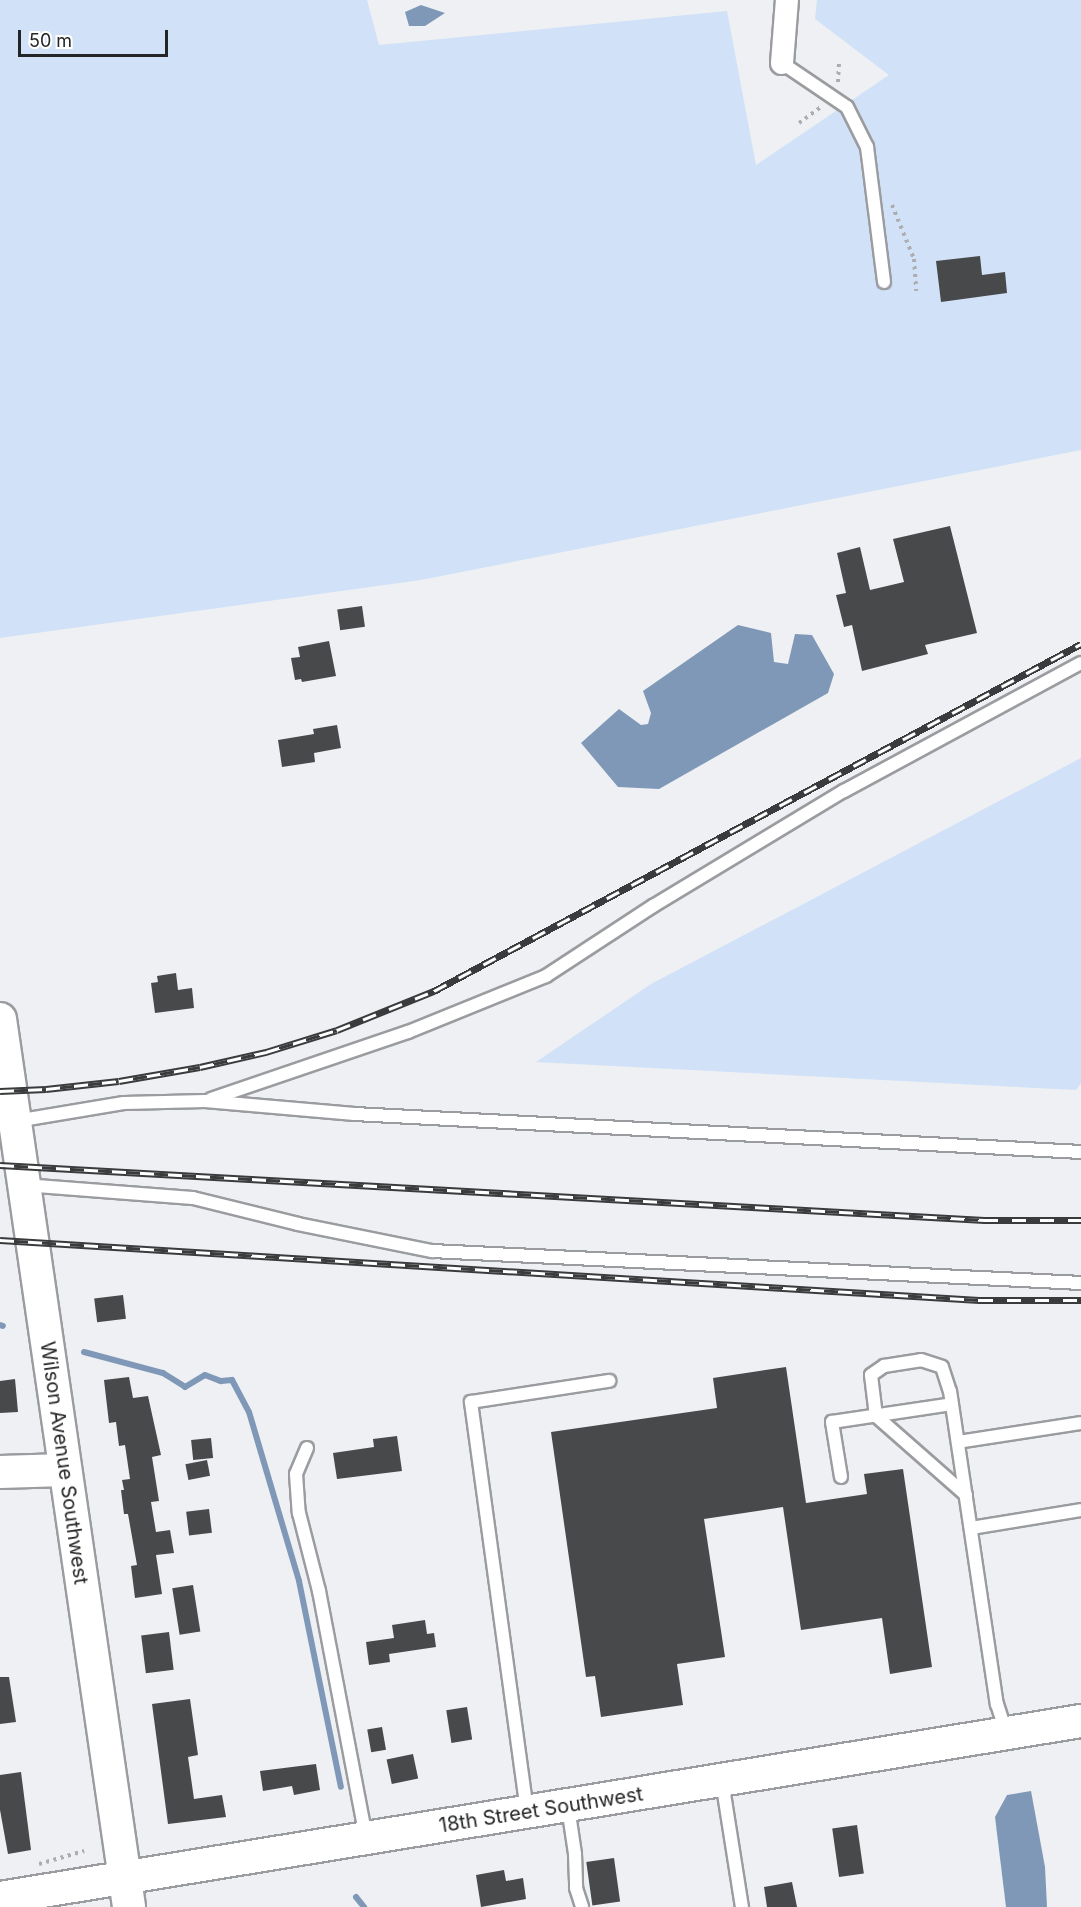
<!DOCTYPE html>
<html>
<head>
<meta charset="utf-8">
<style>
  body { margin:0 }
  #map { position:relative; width:1081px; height:1907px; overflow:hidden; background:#eef0f3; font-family:Inter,sans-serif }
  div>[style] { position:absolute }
  .green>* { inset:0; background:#d1e1f7 }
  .water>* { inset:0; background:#8098b7 }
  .stream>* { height:6px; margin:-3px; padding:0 3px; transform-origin:3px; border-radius:3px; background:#8098b7 }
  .building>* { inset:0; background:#47494b; transform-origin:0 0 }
  .path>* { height:4px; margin-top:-2px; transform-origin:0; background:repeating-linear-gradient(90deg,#abadaf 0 3px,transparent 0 7.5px) }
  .roads { filter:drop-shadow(2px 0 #9a9c9f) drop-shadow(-2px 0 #9a9c9f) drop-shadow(0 2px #9a9c9f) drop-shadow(0 -2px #9a9c9f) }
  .lane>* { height:12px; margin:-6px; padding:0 6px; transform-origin:6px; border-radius:6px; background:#fff }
  .street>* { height:22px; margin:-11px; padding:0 11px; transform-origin:11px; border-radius:11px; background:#fff }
  .secondary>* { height:32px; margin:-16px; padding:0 16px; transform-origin:16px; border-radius:16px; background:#fff }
  .rail>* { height:7px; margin-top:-3.5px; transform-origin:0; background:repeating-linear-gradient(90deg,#fff 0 14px,#3a3b3c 0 28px); box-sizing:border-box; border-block:2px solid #3a3b3c }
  span { translate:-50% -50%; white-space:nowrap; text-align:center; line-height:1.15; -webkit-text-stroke:6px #fff; paint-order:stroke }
  .street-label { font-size:20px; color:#242526 }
  .scale { position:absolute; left:18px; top:30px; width:150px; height:27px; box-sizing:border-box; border:3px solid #242526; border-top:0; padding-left:8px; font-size:18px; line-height:21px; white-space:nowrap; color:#242526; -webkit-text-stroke:4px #fff; paint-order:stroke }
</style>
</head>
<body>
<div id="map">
  <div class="green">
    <div style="clip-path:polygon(0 0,367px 0,379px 45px,727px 11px,756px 165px,889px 75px,815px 19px,817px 0,1081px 0,1081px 450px,421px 580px,0 638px)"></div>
    <div style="clip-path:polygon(1081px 758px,1081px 1083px,1076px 1090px,536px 1062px,651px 984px)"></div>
  </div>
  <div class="water">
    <div style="clip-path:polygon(421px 5px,445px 13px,425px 26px,409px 26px,405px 12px)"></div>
    <div style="clip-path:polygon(738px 625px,771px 633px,774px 662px,788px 664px,795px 634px,812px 635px,834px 674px,828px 693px,659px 789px,618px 787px,581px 743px,619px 709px,641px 725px,648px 724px,651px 713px,643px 691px)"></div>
    <div style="clip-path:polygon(1031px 1791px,1045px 1867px,1047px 1907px,1006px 1907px,995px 1817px,1007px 1795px)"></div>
  </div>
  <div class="stream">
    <div style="left:0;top:1325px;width:3px;rotate:18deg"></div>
    <div style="left:84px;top:1352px;width:82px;rotate:14.9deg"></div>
    <div style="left:163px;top:1373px;width:26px;rotate:32deg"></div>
    <div style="left:185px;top:1387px;width:23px;rotate:-31deg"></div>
    <div style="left:205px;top:1375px;width:17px;rotate:21deg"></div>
    <div style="left:221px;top:1381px;width:11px;rotate:-5deg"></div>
    <div style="left:232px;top:1380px;width:36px;rotate:62deg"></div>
    <div style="left:249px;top:1412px;width:176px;rotate:73.5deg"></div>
    <div style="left:299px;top:1581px;width:210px;rotate:78.5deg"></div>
    <div style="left:356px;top:1897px;width:13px;rotate:51deg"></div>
  </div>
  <div class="building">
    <div style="clip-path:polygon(980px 256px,982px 275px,1005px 272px,1007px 293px,941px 302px,936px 261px)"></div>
    <div style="clip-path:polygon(950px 526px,977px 633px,925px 645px,928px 654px,862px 671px,852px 625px,844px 627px,836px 595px,846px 593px,837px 553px,860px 547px,870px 590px,904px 582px,893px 539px)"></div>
    <div style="left:362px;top:606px;width:21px;height:25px;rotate:82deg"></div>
    <div style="clip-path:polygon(329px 641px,336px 676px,302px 682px,301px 679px,295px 680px,291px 658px,300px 657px,298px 647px)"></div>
    <div style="clip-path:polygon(337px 725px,341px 748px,314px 753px,315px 762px,282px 767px,278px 740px,314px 734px,313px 729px)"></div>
    <div style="clip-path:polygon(176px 973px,178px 990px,192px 988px,194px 1008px,155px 1013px,151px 983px,158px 982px,157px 976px)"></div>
    <div style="left:123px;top:1295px;width:24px;height:29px;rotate:83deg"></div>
    <div style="clip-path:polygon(786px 1367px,806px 1503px,867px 1494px,864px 1474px,903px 1469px,932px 1667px,890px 1674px,882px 1618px,801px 1630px,783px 1507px,704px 1519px,725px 1657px,677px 1664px,683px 1705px,601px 1717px,595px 1676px,586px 1677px,551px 1432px,717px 1408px,713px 1378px)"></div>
    <div style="clip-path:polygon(129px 1377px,133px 1398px,148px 1396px,161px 1455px,152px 1457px,159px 1501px,151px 1502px,156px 1532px,170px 1530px,174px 1553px,156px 1555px,162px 1594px,135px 1598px,131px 1566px,137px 1565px,128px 1514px,124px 1514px,121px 1490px,124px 1490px,122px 1480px,130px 1479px,125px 1445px,119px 1446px,116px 1422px,109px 1423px,104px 1380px)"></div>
    <div style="clip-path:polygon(15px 1379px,18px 1412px,0 1413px,0 1381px)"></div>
    <div style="clip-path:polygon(397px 1436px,402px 1471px,337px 1479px,333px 1453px,374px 1447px,373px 1439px)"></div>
    <div style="left:211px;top:1438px;width:20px;height:20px;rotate:84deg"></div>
    <div style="left:207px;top:1460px;width:16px;height:22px;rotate:79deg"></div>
    <div style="left:209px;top:1509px;width:24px;height:23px;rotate:83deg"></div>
    <div style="left:193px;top:1585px;width:47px;height:21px;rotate:81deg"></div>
    <div style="clip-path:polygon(425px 1620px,427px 1634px,434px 1633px,436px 1647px,389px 1654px,390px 1662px,369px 1665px,366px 1642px,394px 1638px,392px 1625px)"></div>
    <div style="left:169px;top:1632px;width:38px;height:28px;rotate:83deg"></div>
    <div style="clip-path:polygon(0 1677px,9px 1677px,16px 1722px,0 1724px)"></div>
    <div style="clip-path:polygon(190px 1699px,198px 1755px,188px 1757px,194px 1799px,222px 1795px,226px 1817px,168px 1824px,152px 1704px)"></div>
    <div style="left:467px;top:1707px;width:33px;height:21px;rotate:81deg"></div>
    <div style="left:382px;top:1727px;width:23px;height:15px;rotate:80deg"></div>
    <div style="left:413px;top:1754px;width:25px;height:27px;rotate:78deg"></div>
    <div style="clip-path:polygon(316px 1764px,320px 1790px,294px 1795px,292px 1786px,263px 1791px,260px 1771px)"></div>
    <div style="clip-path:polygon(21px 1772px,31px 1850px,8px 1854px,0 1810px,0 1775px)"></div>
    <div style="left:857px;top:1825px;width:49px;height:25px;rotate:82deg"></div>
    <div style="left:614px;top:1858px;width:44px;height:28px;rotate:82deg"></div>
    <div style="clip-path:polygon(504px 1870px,506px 1881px,523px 1878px,526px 1899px,481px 1907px,476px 1875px)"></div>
    <div style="clip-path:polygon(792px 1882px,797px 1907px,767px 1907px,764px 1887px)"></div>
  </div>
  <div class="path">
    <div style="left:838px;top:82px;width:21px;rotate:-87deg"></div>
    <div style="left:799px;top:123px;width:29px;rotate:-36deg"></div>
    <div style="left:892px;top:205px;width:58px;rotate:67.8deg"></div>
    <div style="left:914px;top:259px;width:32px;rotate:86deg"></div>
    <div style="left:39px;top:1864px;width:47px;rotate:-16.1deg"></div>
  </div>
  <div class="roads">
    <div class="lane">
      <div style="left:782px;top:63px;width:78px;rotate:34.1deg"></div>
      <div style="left:847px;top:107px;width:45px;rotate:63.4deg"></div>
      <div style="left:867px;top:147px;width:136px;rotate:82.8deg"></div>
      <div style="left:211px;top:1099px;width:208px;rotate:-18.8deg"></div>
      <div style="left:408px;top:1032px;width:149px;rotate:-22.1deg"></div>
      <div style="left:546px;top:976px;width:128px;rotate:-33.2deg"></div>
      <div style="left:653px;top:906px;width:223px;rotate:-31.1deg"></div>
      <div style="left:844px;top:791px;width:269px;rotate:-28.4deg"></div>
      <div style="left:16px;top:1121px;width:109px;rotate:-9.5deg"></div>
      <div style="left:124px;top:1103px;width:81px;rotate:-1.4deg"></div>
      <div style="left:205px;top:1101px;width:150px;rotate:5deg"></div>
      <div style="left:354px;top:1114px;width:728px;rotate:2.99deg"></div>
      <div style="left:24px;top:1185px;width:169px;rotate:4.4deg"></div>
      <div style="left:193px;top:1198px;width:108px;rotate:13.9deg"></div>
      <div style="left:298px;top:1224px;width:137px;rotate:11.4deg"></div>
      <div style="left:432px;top:1251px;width:650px;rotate:2.82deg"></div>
      <div style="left:958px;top:1442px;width:124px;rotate:-8.8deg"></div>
      <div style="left:307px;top:1448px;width:28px;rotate:113deg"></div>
      <div style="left:296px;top:1474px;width:39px;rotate:86deg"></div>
      <div style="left:299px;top:1513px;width:81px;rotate:75.6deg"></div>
      <div style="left:319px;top:1591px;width:250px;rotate:79.2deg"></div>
      <div style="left:841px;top:1477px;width:56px;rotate:-99.3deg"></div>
      <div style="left:832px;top:1422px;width:121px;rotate:-8.5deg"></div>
      <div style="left:966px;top:1495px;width:120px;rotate:-138.7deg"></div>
      <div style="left:876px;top:1416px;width:41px;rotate:-97deg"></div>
      <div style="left:871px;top:1375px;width:16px;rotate:-35deg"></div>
      <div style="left:884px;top:1366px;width:37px;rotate:-9deg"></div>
      <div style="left:921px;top:1360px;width:22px;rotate:18deg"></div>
      <div style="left:942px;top:1367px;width:25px;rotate:72deg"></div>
      <div style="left:950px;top:1391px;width:317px;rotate:81.5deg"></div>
      <div style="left:997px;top:1704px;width:29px;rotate:72deg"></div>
      <div style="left:971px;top:1528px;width:111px;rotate:-9.3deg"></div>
      <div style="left:722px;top:1781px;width:128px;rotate:81deg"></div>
      <div style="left:568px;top:1807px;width:48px;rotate:81.5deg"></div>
      <div style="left:575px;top:1854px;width:34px;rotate:88deg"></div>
      <div style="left:576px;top:1888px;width:20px;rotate:72deg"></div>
      <div style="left:527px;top:1811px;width:413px;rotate:-97.8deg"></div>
      <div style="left:471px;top:1402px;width:140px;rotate:-8.7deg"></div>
    </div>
    <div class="street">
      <div style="left:782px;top:63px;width:63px;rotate:-85.5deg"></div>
    </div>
    <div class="secondary">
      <div style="left:0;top:1019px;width:897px;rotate:81.73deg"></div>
      <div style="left:0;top:1472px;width:65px;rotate:-1.8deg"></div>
      <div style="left:0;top:1898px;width:1095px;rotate:-9.3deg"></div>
    </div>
  </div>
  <div class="rail">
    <div style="left:0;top:1091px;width:46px;rotate:-2.5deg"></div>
    <div style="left:46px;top:1089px;width:73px;rotate:-6.3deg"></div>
    <div style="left:119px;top:1081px;width:82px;rotate:-9.8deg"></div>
    <div style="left:200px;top:1067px;width:68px;rotate:-12.8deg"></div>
    <div style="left:266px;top:1052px;width:74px;rotate:-17.2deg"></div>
    <div style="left:337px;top:1030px;width:105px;rotate:-21.9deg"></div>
    <div style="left:434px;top:991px;width:734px;rotate:-28.21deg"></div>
    <div style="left:0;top:1165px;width:986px;rotate:3.2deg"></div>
    <div style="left:984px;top:1220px;width:97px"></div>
    <div style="left:0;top:1240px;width:981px;rotate:3.51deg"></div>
    <div style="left:979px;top:1300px;width:102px"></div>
  </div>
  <div class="street-label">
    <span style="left:64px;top:1463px;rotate:82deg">Wilson Avenue Southwest</span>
    <span style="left:541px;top:1810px;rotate:-9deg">18th Street Southwest</span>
  </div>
  <div class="scale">50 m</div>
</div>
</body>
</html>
